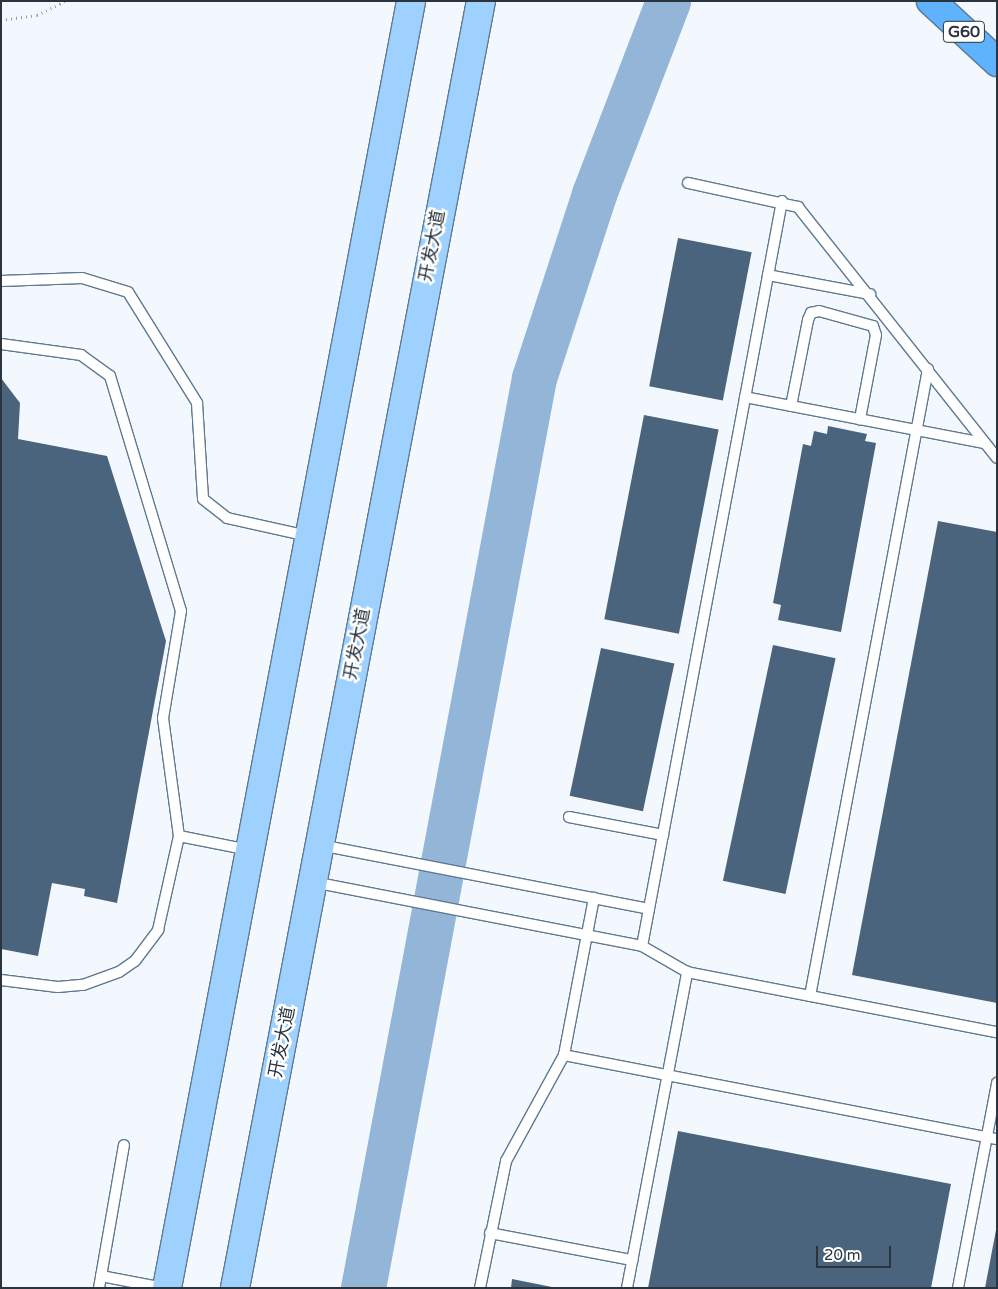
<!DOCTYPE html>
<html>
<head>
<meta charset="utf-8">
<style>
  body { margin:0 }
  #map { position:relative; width:998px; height:1289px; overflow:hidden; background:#f2f8fe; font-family:"Varela Round","Noto Sans SC",sans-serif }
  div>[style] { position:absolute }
  .river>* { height:45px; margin:-22.5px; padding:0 22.5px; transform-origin:22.5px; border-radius:22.5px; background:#92b5d8 }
  .building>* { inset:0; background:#4b647d; transform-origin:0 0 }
  .path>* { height:3px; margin-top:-1.5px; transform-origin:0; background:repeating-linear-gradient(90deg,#959da5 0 1px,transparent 0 5px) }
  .roads { filter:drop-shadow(1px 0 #5f7992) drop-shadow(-1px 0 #5f7992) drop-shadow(0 1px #5f7992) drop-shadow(0 -1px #5f7992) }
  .service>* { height:10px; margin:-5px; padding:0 5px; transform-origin:5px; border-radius:5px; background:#fff }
  .primary>* { height:28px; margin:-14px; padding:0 14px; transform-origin:14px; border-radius:14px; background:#9ed1fe }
  .motorway>* { height:28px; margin:-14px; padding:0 14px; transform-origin:14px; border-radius:14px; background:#5eb2fe }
  span { translate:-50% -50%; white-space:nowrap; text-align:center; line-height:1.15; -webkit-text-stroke:5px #fff; paint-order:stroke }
  .shield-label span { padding:1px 4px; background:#fff; border:1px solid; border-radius:4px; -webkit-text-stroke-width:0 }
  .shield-label { font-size:16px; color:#29343f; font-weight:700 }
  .street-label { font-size:18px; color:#29343f }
  .frame { position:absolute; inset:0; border:2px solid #29343f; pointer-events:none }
  .scale { position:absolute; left:816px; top:1246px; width:75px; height:22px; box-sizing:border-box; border:2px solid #29343f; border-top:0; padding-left:6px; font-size:15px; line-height:18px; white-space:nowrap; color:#29343f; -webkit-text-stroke:4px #fff; paint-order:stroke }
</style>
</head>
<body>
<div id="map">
  <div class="river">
    <div style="left:363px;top:1288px;width:926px;rotate:-79.36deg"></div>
    <div style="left:534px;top:378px;width:194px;rotate:-71.9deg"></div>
    <div style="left:594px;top:194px;width:207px;rotate:-69deg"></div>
  </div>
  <div class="building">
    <div style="left:678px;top:238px;width:75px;height:151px;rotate:11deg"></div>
    <div style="clip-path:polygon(1px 378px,20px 403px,18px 439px,107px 456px,166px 641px,117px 903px,84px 896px,85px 889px,52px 883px,38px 956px,1px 949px)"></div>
    <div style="left:644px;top:415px;width:76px;height:208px;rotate:11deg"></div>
    <div style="clip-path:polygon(828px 426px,867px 434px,865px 441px,876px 443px,841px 632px,778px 620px,781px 605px,773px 603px,803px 444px,811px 446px,814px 431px,827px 434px)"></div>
    <div style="clip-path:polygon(938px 521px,997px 532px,997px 1003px,852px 975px)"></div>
    <div style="left:773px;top:645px;width:64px;height:241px;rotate:12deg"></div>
    <div style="left:601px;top:648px;width:75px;height:151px;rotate:12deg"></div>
    <div style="clip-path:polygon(678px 1131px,951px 1184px,931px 1288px,648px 1288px)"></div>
    <div style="clip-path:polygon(996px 1230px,997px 1288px,985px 1288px)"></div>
    <div style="clip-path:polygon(512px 1279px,552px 1287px,552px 1288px,511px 1288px)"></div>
  </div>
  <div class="path">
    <div style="left:1px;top:20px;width:36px;rotate:-8deg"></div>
    <div style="left:37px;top:15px;width:32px;rotate:-26deg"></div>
  </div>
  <div class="roads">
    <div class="service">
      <div style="left:688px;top:183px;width:113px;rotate:12.3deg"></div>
      <div style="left:798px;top:207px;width:320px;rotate:51.6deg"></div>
      <div style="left:782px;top:201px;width:758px;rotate:100.64deg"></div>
      <div style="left:642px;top:946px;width:52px;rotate:30deg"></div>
      <div style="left:687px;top:972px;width:316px;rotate:11deg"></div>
      <div style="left:768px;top:275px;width:104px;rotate:10.6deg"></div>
      <div style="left:1px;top:281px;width:81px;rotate:-2.1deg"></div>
      <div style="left:82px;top:278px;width:48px;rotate:16.9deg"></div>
      <div style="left:128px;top:292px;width:131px;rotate:58.1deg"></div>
      <div style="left:197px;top:403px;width:96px;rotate:86.4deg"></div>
      <div style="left:203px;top:499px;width:31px;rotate:38deg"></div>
      <div style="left:227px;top:518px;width:83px;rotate:12.5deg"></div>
      <div style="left:1px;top:344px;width:81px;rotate:7.8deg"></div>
      <div style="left:81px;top:355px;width:36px;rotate:36deg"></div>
      <div style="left:110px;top:376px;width:245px;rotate:73.2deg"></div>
      <div style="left:181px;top:611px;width:109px;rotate:99.5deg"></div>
      <div style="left:163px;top:718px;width:119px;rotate:82.3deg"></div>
      <div style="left:745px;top:397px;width:244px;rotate:10.9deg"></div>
      <div style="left:791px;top:406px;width:88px;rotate:-78.8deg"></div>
      <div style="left:808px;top:320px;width:8px;rotate:-67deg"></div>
      <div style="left:811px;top:313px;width:8px;rotate:-14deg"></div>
      <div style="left:819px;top:311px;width:56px;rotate:15.5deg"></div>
      <div style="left:873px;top:326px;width:9px;rotate:72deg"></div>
      <div style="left:876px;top:335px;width:86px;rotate:100.8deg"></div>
      <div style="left:569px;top:817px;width:96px;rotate:10.8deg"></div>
      <div style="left:320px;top:845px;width:335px;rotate:11deg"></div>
      <div style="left:313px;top:882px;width:335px;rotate:11deg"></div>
      <div style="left:1px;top:980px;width:57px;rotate:7deg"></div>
      <div style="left:58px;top:987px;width:25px;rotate:-5deg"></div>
      <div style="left:83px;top:985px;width:38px;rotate:-20deg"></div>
      <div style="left:119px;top:972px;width:19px;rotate:-35deg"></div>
      <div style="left:135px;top:961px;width:39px;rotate:-53deg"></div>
      <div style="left:158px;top:930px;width:96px;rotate:-77.4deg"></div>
      <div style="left:179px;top:836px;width:71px;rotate:11.3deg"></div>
      <div style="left:810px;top:996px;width:638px;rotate:-79.34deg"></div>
      <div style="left:564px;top:1055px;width:441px;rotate:11deg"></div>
      <div style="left:490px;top:1233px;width:145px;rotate:10.8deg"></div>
      <div style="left:101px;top:1276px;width:64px;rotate:10.8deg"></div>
      <div style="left:99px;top:1288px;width:145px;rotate:-80.1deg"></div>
      <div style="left:480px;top:1288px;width:130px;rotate:-78.4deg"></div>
      <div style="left:506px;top:1161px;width:121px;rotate:-61.3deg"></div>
      <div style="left:564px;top:1055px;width:160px;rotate:-79.2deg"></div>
      <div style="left:627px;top:1288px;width:322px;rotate:-79.2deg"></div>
      <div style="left:958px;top:1288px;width:209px;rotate:-79.2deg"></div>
    </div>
    <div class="primary">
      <div style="left:167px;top:1288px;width:1310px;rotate:-79.26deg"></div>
      <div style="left:235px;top:1288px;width:1310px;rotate:-79.18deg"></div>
    </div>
    <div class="motorway">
      <div style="left:931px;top:1px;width:90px;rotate:42.7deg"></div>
    </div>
  </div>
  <div class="shield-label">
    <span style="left:964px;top:32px">G60</span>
  </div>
  <div class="street-label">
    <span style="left:432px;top:246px;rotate:-79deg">开发大道</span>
    <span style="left:357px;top:644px;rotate:-79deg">开发大道</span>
    <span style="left:282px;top:1042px;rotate:-79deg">开发大道</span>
  </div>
  <div class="frame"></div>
  <div class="scale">20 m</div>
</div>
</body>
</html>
